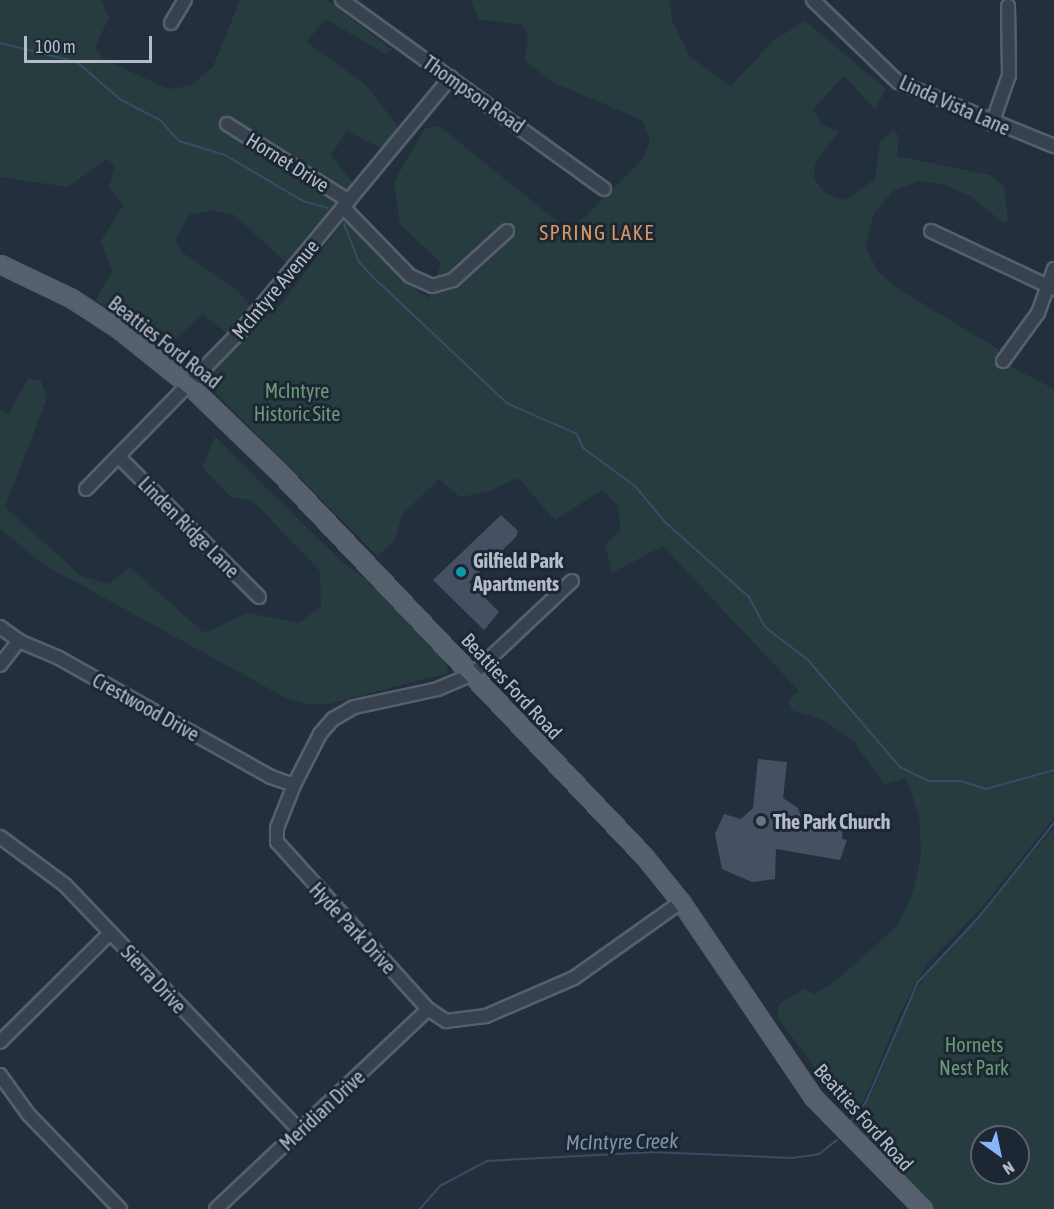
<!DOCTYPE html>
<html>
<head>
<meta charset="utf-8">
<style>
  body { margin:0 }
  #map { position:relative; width:1054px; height:1209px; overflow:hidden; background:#242f3e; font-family:"Asap Condensed",sans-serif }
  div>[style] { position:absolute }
  .green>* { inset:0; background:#263c3f }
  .stream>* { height:2px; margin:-1px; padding:0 1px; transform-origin:1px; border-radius:1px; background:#394c67 }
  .building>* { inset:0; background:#455162 }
  .roads { filter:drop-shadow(2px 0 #565f6c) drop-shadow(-2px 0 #565f6c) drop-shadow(0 2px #565f6c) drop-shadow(0 -2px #565f6c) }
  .minor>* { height:12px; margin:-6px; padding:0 6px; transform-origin:6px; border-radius:6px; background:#38414e }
  .major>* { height:15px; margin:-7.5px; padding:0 7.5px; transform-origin:7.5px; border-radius:7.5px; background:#56606e }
  .dots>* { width:16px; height:16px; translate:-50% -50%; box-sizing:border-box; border:3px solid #1d2633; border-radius:50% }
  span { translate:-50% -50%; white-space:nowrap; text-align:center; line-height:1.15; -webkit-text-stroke:6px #1d2633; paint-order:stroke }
  .street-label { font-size:20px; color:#b4bcc9 }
  .park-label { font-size:20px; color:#6b9a76 }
  .poi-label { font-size:20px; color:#b4bcc9; font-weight:700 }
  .left { translate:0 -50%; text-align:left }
  .neighbourhood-label { font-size:21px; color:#d59563; letter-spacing:1.5px }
  .water-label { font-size:21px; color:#7c92b1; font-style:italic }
  .north { position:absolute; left:970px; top:1125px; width:60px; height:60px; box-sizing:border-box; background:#1d2633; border:2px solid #59626f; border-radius:50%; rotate:147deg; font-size:16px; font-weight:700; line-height:24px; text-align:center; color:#b4bcc9 }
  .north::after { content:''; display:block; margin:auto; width:21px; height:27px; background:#8ab4f8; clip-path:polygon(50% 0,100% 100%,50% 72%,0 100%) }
  .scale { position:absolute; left:24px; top:36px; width:128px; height:27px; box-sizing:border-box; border:3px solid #b4bcc9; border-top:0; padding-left:8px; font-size:18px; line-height:21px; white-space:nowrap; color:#b4bcc9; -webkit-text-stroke:4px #1d2633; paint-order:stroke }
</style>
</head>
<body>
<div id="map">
  <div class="green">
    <div style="clip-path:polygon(0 0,101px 0,109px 17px,95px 48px,105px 60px,168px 89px,190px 86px,213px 67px,240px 0,327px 0,392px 50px,385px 54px,326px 19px,306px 42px,365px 84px,399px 128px,383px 149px,347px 131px,331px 155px,353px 183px,346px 192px,227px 116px,220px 127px,333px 197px,335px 207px,290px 266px,234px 215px,213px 210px,189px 215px,175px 240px,183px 253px,237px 290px,252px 308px,229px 335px,203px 314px,168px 346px,156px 347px,96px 300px,112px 271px,101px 241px,123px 205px,109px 187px,115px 166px,106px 159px,68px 187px,0 177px)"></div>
    <div style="clip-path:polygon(471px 0,669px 0,673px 23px,690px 57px,731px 86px,773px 41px,805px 21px,886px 89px,875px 109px,844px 76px,813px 109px,822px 125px,839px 131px,815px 164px,814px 179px,826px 194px,846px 200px,875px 179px,880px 142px,893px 131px,899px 136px,897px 156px,990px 175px,1004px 187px,1008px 220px,1003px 223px,971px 196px,942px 184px,919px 181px,893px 191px,874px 213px,865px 246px,878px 272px,902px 291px,998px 349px,998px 360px,1054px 389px,1054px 818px,982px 907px,926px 965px,900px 1013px,864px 1101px,851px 1116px,777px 1017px,779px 1004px,804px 989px,815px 994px,837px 980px,896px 927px,913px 893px,921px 856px,919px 816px,906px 778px,884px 784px,855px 743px,825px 721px,791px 710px,789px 700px,799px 691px,663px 546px,612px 573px,605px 545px,621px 530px,618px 506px,602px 490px,555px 520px,518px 478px,488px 492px,460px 497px,439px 479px,403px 514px,394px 541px,377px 556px,203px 380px,264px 311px,270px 315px,282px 303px,347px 217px,407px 284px,429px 298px,441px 263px,400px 224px,394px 182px,424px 129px,439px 126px,567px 229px,584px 218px,642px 160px,650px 141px,642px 120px,552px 82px,525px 61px,528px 36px,522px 25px,478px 19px)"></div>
    <div style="clip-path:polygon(29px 378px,41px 381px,47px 398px,5px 507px,81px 576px,109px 584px,130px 567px,204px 633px,248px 613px,298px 623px,321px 607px,320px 571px,253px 501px,231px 497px,202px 467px,215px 437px,343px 563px,372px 583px,447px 661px,448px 673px,329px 704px,307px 704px,284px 697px,41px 563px,0 528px,0 410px,8px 415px)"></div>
    <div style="clip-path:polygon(evenodd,1054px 828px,1054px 1209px,930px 1209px,848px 1129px,870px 1098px,913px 995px,929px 971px,1054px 828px,982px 1137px,1018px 1137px,1018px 1173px,982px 1173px,982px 1137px)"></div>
  </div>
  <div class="stream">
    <div style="left:0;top:43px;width:79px;rotate:13.9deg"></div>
    <div style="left:77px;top:62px;width:58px;rotate:40.8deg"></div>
    <div style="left:121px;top:100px;width:44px;rotate:27.1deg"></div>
    <div style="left:160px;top:120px;width:28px;rotate:48deg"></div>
    <div style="left:179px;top:141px;width:48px;rotate:16.9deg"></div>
    <div style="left:225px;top:155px;width:91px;rotate:30.5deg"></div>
    <div style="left:303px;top:201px;width:25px;rotate:16deg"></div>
    <div style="left:344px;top:224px;width:41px;rotate:68.5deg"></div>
    <div style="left:359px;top:262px;width:19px;rotate:47deg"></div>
    <div style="left:372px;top:276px;width:187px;rotate:43.3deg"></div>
    <div style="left:508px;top:404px;width:75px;rotate:23.5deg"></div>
    <div style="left:577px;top:434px;width:15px;rotate:67deg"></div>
    <div style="left:583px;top:448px;width:64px;rotate:36.2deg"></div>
    <div style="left:635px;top:486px;width:47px;rotate:50.2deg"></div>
    <div style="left:665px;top:522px;width:113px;rotate:41.8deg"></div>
    <div style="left:749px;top:597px;width:34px;rotate:62deg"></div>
    <div style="left:765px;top:627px;width:54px;rotate:37.5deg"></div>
    <div style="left:808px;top:660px;width:141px;rotate:49.3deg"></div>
    <div style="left:900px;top:767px;width:32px;rotate:26deg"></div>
    <div style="left:929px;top:781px;width:32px"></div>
    <div style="left:961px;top:781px;width:26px;rotate:18deg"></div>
    <div style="left:986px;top:789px;width:71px;rotate:-15.6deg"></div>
    <div style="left:850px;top:1123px;width:26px;rotate:-53deg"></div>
    <div style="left:866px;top:1102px;width:131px;rotate:-66.6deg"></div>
    <div style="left:918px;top:982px;width:89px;rotate:-46.8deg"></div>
    <div style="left:979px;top:917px;width:120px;rotate:-51.4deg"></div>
    <div style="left:420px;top:1209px;width:30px;rotate:-49deg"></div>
    <div style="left:440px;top:1186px;width:53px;rotate:-28deg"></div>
    <div style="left:487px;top:1161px;width:164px;rotate:-3.1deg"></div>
    <div style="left:651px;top:1152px;width:141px;rotate:2.4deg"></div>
    <div style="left:792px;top:1158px;width:27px;rotate:-8deg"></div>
    <div style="left:819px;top:1154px;width:23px;rotate:-38deg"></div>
  </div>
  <div class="building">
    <div style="clip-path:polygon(501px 515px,518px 531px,516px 537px,469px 582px,499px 612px,484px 630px,433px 580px)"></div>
    <div style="clip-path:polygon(758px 759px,787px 762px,783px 798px,798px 808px,804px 824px,843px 828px,842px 839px,847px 840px,840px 860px,776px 849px,775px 879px,752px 882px,722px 869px,715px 834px,724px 814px,741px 819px,753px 808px)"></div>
  </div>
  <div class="roads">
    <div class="minor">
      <div style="left:342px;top:0;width:323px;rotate:35.8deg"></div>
      <div style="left:813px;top:0;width:118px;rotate:44deg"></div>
      <div style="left:898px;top:82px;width:169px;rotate:22.3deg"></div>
      <div style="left:171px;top:23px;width:27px;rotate:-59deg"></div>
      <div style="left:227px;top:124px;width:144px;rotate:32.3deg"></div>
      <div style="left:992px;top:124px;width:52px;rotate:-70.9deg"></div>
      <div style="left:1009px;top:75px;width:69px;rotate:-90.8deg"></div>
      <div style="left:343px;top:207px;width:96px;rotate:45.8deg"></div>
      <div style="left:410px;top:276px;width:24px;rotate:24deg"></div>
      <div style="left:432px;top:286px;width:22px;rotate:-16deg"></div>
      <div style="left:453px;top:280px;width:73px;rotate:-42.2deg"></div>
      <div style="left:931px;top:231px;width:136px;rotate:25.2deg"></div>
      <div style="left:1003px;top:361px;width:59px;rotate:-53.9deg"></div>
      <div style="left:1038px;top:313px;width:47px;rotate:-70deg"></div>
      <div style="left:119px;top:457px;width:198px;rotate:45deg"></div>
      <div style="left:86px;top:489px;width:219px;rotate:-45.6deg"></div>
      <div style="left:239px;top:333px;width:332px;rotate:-50.4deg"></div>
      <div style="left:572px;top:581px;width:136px;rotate:136.8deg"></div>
      <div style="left:473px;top:674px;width:38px;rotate:157deg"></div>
      <div style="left:438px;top:689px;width:86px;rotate:167.9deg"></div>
      <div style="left:354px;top:707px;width:24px;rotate:150deg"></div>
      <div style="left:333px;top:719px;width:20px;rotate:131deg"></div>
      <div style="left:320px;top:734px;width:57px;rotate:117deg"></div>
      <div style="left:294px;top:785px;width:46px;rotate:111.6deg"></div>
      <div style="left:277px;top:828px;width:14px;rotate:90deg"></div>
      <div style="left:277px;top:842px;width:225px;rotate:47.9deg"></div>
      <div style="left:428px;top:1009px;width:22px;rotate:34deg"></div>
      <div style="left:446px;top:1021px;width:40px;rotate:-7.1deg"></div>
      <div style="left:486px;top:1016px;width:96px;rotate:-23.4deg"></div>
      <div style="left:574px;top:978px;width:131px;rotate:-35.4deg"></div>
      <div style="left:0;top:627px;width:24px;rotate:36deg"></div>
      <div style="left:19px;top:641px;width:43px;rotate:23deg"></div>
      <div style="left:59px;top:658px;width:243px;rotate:29.3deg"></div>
      <div style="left:271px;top:777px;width:24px;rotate:19deg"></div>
      <div style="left:0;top:665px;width:31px;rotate:-52deg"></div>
      <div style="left:0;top:837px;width:81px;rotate:36.4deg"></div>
      <div style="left:65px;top:885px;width:340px;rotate:46.3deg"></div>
      <div style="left:0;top:1042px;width:155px;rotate:-44.7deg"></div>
      <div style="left:0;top:1075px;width:49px;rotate:54.1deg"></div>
      <div style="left:29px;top:1115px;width:131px;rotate:45.9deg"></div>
      <div style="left:216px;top:1209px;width:291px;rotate:-43.3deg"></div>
    </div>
    <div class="major">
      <div style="left:0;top:264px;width:79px;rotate:25.6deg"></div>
      <div style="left:71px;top:298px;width:59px;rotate:33.1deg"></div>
      <div style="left:120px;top:330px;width:91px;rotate:38.8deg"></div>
      <div style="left:191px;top:387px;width:121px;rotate:44deg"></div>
      <div style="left:278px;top:471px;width:531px;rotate:46.45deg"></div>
      <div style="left:644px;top:856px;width:59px;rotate:51.2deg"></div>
      <div style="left:681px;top:902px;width:235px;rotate:55.9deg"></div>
      <div style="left:813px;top:1097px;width:157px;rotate:45.5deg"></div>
    </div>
  </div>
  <div class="dots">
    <div style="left:461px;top:572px;background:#0f9aa8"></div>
    <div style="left:761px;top:821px;background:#6b7280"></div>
  </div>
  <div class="street-label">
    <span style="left:474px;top:94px;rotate:35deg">Thompson Road</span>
    <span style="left:955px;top:105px;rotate:24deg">Linda Vista Lane</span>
    <span style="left:288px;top:162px;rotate:32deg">Hornet Drive</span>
    <span style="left:275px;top:289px;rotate:-50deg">McIntyre Avenue</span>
    <span style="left:165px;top:342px;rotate:38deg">Beatties Ford Road</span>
    <span style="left:189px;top:527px;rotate:45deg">Linden Ridge Lane</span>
    <span style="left:512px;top:686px;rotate:47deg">Beatties Ford Road</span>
    <span style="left:146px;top:707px;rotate:29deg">Crestwood Drive</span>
    <span style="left:353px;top:928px;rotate:47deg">Hyde Park Drive</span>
    <span style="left:154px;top:979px;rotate:47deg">Sierra Drive</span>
    <span style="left:322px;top:1110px;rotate:-43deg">Meridian Drive</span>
    <span style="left:864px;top:1117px;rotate:48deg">Beatties Ford Road</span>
  </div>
  <div class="park-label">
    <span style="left:297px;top:402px">McIntyre<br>Historic Site</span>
    <span style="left:974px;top:1056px">Hornets<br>Nest Park</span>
  </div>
  <div class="poi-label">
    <span class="left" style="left:473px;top:572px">Gilfield Park<br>Apartments</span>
    <span class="left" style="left:773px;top:821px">The Park Church</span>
  </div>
  <div class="neighbourhood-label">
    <span style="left:597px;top:232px">SPRING LAKE</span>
  </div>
  <div class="water-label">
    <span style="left:622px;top:1141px;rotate:-1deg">McIntyre Creek</span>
  </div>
  <div class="north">N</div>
  <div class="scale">100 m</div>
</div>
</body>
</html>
